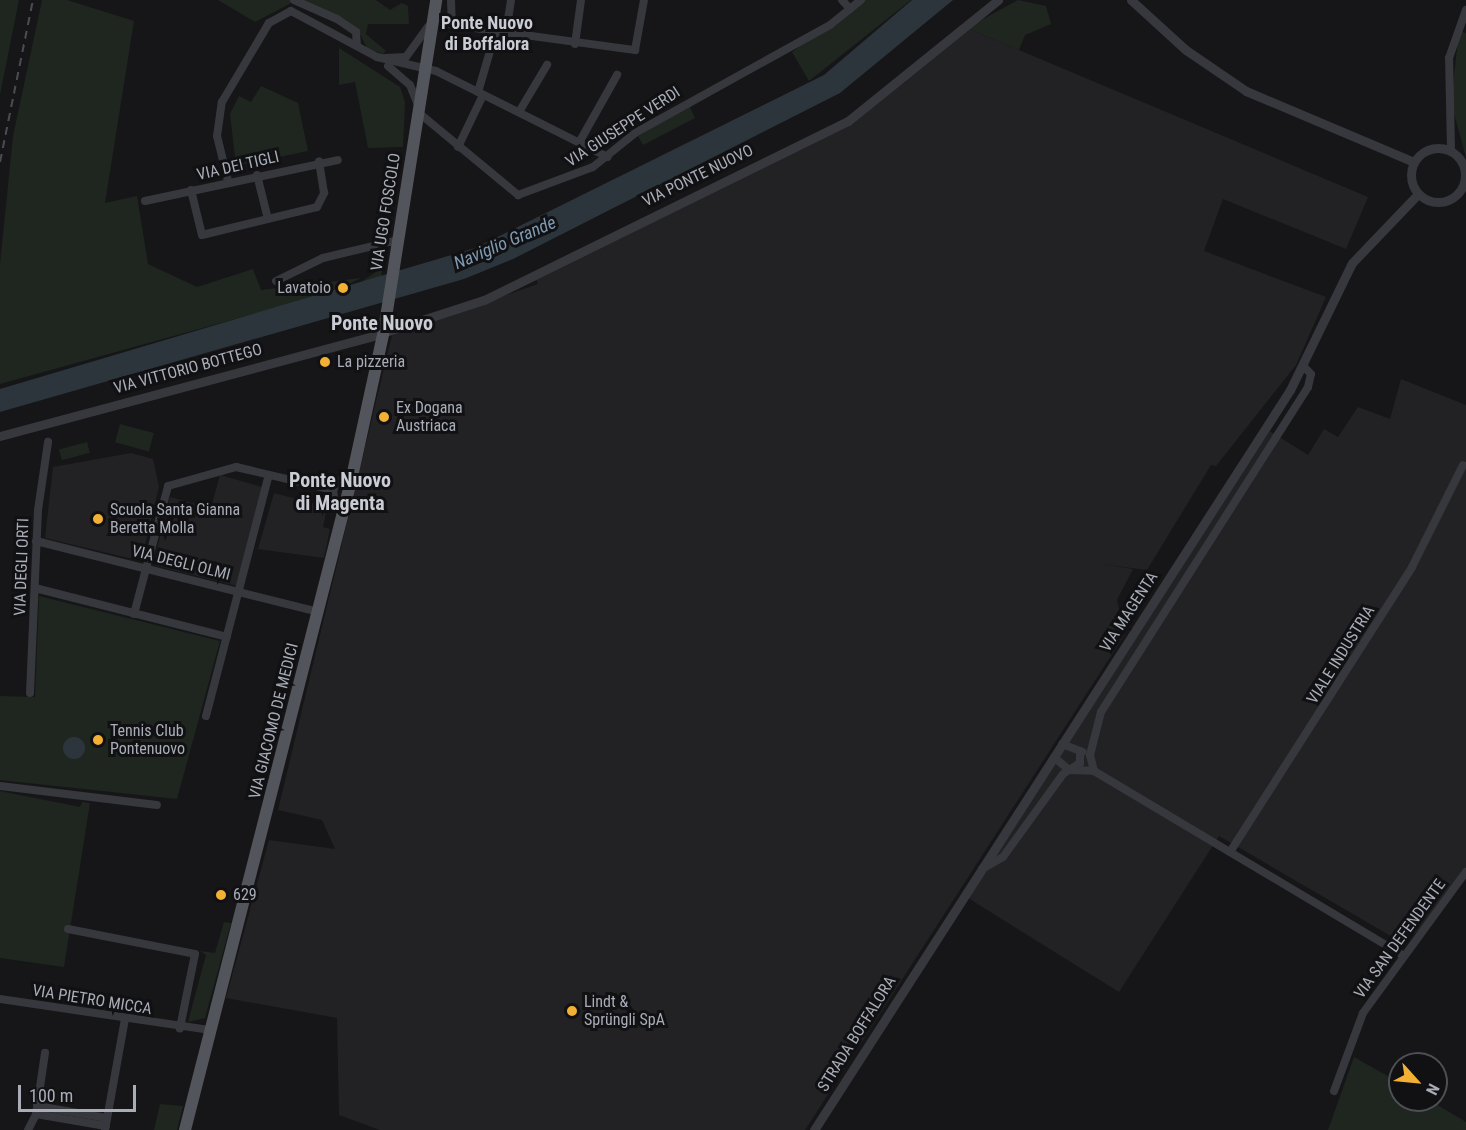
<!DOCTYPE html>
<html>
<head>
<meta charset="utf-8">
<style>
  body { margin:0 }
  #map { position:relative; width:1466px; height:1130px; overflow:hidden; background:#161618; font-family:"Roboto Condensed",sans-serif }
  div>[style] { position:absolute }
  .built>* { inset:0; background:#222225 }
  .green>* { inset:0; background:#1e261f; transform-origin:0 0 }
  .water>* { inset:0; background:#2c353c }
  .round { border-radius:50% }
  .minor>* { height:8px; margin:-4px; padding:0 4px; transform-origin:4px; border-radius:4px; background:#37383d }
  .tertiary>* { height:9px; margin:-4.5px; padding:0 4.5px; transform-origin:4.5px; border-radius:4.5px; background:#37383d }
  .tertiary>.ring { margin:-4.5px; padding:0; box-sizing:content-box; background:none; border:9px solid #37383d; border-radius:50% }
  .primary>* { height:12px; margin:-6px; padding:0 6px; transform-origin:6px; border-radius:6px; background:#53555c }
  .rail>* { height:2px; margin-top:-1px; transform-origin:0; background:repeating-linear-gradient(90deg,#4a4c52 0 8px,transparent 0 14px) }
  .dots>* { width:16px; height:16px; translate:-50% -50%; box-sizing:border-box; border:3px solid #111113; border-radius:50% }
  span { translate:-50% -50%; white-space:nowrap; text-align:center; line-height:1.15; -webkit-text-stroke:6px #111113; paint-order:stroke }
  .street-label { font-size:16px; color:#a8adb8 }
  .poi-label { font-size:16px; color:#a8adb8 }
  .right { translate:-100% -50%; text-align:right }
  .left { translate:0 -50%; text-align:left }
  .neighbourhood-label { font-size:18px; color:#c9ccd4; font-weight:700 }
  .water-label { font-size:18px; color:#7f9bb3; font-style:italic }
  .quarter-label { font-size:20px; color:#c9ccd4; font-weight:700 }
  .north { position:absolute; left:1388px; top:1052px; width:60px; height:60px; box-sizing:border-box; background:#111113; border:2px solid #4d4f55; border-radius:50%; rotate:117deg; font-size:16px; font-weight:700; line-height:24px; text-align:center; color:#a8adb8 }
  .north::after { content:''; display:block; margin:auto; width:21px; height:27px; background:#f2b134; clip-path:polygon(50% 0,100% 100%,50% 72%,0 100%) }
  .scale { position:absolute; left:18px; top:1085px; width:118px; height:27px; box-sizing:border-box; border:3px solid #a8adb8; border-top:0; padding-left:8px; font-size:18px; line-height:21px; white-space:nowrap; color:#a8adb8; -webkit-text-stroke:4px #111113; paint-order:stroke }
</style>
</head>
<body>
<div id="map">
  <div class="built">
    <div style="clip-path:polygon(967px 28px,1368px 197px,1346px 249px,1223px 199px,1204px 251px,1326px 297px,1296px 365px,1216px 466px,1211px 465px,1147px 570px,1100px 564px,1133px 569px,1117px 600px,1125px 634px,805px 1130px,380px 1130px,339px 1115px,337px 1018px,226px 998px,269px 840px,335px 849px,322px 820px,278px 810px,392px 335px,538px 284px,536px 279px,851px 123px)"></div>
    <div style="clip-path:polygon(1401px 379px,1466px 405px,1466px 867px,1417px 932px,1405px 939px,1389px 935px,1219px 836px,1119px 992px,968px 898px,1270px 431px,1308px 455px,1324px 429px,1338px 437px,1358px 407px,1390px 419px)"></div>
    <div style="clip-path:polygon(131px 453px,153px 459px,159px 487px,141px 561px,45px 538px,53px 467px)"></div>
    <div style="clip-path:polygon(220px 475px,262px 487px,237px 586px,153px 565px,170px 497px,211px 508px)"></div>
    <div style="clip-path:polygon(274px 493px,327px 507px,323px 527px,330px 529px,324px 558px,258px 549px)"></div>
  </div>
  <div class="green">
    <div style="clip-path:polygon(0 0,19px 0,0 95px)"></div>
    <div style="clip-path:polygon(42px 0,67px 0,134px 21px,105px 203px,137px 196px,148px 264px,197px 287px,253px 269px,261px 290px,361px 278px,333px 292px,0 384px,0 264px,13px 136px)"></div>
    <div style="clip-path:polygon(218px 0,297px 0,255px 22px)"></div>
    <div style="clip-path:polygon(298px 0,376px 0,390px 10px,402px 3px,408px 6px,409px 24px,368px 24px,366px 34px,386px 51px,383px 54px,367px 48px,359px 32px)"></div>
    <div style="clip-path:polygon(862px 0,911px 0,809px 81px,792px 52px)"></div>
    <div style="clip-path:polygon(1018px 0,1046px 6px,1051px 24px,1025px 35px,1019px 50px,967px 28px)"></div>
    <div style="clip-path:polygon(1459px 31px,1466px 33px,1466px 158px,1451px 102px)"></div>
    <div style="clip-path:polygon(339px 48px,400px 87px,405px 102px,403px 147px,368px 148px,355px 82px,339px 85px)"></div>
    <div style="clip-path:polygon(261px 86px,298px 103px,308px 151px,236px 166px,230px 114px,239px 96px,251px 102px)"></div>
    <div style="clip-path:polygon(689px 105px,695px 118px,643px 145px,638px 136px)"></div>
    <div style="clip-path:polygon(382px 268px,381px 279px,355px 286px)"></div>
    <div style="left:120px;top:424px;width:35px;height:19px;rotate:15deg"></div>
    <div style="left:87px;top:442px;width:11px;height:29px;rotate:75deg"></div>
    <div style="clip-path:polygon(39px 596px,220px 641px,177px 799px,0 780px,0 696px,35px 697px)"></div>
    <div style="clip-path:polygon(0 791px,80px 807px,82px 802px,90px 803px,64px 967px,0 958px)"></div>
    <div style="clip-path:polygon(224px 922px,231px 923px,205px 1018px,188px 1022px,206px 955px,200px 951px,215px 953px)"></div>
    <div style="clip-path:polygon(1354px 1057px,1400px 1083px,1400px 1100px,1429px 1100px,1466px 1122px,1466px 1130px,1328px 1130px)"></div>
    <div style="clip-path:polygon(160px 1104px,183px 1106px,177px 1130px,154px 1130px)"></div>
  </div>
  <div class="water">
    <div style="clip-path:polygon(912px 0,953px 0,840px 93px,513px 259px,464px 279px,0 412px,0 389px,475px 248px,824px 75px)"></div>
    <div class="round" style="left:63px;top:737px;width:22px;height:22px"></div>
  </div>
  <div class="minor">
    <div style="left:294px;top:0;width:47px;rotate:23.8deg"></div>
    <div style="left:337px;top:19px;width:23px;rotate:34deg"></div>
    <div style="left:356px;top:32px;width:14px;rotate:86deg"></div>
    <div style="left:451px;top:0;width:25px;rotate:88deg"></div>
    <div style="left:452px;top:25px;width:185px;rotate:7.8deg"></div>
    <div style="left:635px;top:50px;width:51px;rotate:-79.8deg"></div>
    <div style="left:842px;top:0;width:12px;rotate:48deg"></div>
    <div style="left:506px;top:32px;width:32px;rotate:-81deg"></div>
    <div style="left:575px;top:44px;width:44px;rotate:-82.2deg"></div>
    <div style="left:385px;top:58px;width:21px;rotate:-3deg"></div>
    <div style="left:406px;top:57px;width:37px;rotate:-54deg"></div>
    <div style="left:388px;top:66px;width:29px;rotate:41deg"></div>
    <div style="left:410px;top:85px;width:22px;rotate:68deg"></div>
    <div style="left:478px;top:92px;width:64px;rotate:-73.6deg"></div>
    <div style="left:519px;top:112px;width:55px;rotate:-59.2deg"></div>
    <div style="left:419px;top:113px;width:129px;rotate:39.6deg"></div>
    <div style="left:518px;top:195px;width:80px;rotate:-20.5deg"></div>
    <div style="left:593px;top:167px;width:54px;rotate:-39deg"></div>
    <div style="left:635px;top:133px;width:223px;rotate:-29deg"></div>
    <div style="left:830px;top:25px;width:40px;rotate:-39deg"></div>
    <div style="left:580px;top:141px;width:76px;rotate:-60.7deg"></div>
    <div style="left:458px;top:147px;width:58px;rotate:-64.3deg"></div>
    <div style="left:1451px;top:150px;width:92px;rotate:-91.2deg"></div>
    <div style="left:1449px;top:58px;width:51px;rotate:-70.5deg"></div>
    <div style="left:257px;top:175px;width:45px;rotate:76deg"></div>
    <div style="left:228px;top:181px;width:46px;rotate:-103.7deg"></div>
    <div style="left:217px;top:136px;width:34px;rotate:-82deg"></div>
    <div style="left:222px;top:102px;width:92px;rotate:-59.3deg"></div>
    <div style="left:269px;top:23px;width:25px;rotate:-29deg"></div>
    <div style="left:291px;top:11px;width:98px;rotate:28.1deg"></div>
    <div style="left:377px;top:57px;width:61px;rotate:13.3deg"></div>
    <div style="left:436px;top:71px;width:192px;rotate:26.6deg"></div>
    <div style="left:191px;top:190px;width:46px;rotate:76.3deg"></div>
    <div style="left:202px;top:235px;width:118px;rotate:-13.7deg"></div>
    <div style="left:317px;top:207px;width:16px;rotate:-63deg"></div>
    <div style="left:324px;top:193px;width:32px;rotate:-99deg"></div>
    <div style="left:145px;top:201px;width:197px;rotate:-12deg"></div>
    <div style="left:276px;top:281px;width:52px;rotate:-26.1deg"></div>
    <div style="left:323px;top:258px;width:77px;rotate:-13.5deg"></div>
    <div style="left:345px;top:507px;width:11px;rotate:-158deg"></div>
    <div style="left:335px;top:503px;width:13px;rotate:-99deg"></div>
    <div style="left:333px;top:490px;width:17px;rotate:-54deg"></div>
    <div style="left:343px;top:476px;width:9px;rotate:6deg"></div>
    <div style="left:36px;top:541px;width:292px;rotate:14.1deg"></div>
    <div style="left:35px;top:588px;width:198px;rotate:14.3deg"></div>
    <div style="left:134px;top:614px;width:132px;rotate:-75.1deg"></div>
    <div style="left:168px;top:486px;width:71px;rotate:-15.6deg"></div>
    <div style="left:236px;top:467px;width:100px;rotate:13.3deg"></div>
    <div style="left:30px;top:693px;width:183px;rotate:-87.5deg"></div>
    <div style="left:38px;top:510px;width:69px;rotate:-81.6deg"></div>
    <div style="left:206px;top:716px;width:249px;rotate:-75.4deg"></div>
    <div style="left:1062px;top:744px;width:22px;rotate:21deg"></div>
    <div style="left:1054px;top:757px;width:20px;rotate:41deg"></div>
    <div style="left:1069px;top:770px;width:25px;rotate:2deg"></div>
    <div style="left:1094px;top:771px;width:360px;rotate:30.8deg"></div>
    <div style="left:1094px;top:771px;width:16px;rotate:-104deg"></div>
    <div style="left:1090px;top:755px;width:44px;rotate:-75.7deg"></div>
    <div style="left:1101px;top:712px;width:385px;rotate:-57.5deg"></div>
    <div style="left:1308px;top:387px;width:13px;rotate:-77deg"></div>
    <div style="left:1311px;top:374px;width:10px;rotate:-135deg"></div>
    <div style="left:0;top:786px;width:158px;rotate:6.9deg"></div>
    <div style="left:1230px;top:852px;width:338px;rotate:-57.4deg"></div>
    <div style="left:1412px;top:567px;width:114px;rotate:-63.4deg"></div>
    <div style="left:982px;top:869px;width:24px;rotate:-30deg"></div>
    <div style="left:1003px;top:857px;width:102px;rotate:-54.1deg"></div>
    <div style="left:1063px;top:774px;width:20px;rotate:-33deg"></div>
    <div style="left:1080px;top:763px;width:12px;rotate:-90deg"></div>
    <div style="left:68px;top:929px;width:129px;rotate:11.1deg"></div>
    <div style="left:195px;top:954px;width:76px;rotate:101.5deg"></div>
    <div style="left:0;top:999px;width:213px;rotate:8.4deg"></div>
    <div style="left:1334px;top:1091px;width:83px;rotate:-69.6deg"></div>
    <div style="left:1363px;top:1013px;width:175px;rotate:-53.9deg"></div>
    <div style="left:37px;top:1106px;width:71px;rotate:9.7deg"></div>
    <div style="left:36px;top:1114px;width:71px;rotate:9.7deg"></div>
    <div style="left:28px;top:1130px;width:18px;rotate:-63deg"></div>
    <div style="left:36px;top:1114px;width:62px;rotate:-81.6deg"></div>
    <div style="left:105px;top:1130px;width:113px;rotate:-79.8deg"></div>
  </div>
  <div class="tertiary">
    <div style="left:1131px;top:0;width:74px;rotate:42.3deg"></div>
    <div style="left:1186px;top:50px;width:73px;rotate:34.3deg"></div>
    <div style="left:1246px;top:91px;width:182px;rotate:22.9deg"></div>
    <div class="ring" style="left:1411px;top:148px;width:45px;height:45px"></div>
    <div style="left:0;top:436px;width:386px;rotate:-15deg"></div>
    <div style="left:373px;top:336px;width:117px;rotate:-18deg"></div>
    <div style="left:484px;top:300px;width:406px;rotate:-26.2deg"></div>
    <div style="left:848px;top:121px;width:193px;rotate:-38.9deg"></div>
    <div style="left:814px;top:1130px;width:880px;rotate:-57.25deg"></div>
    <div style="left:1290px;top:390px;width:141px;rotate:-64deg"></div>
    <div style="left:1352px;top:263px;width:95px;rotate:-46.3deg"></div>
  </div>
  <div class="primary">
    <div style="left:185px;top:1130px;width:674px;rotate:-75.65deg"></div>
    <div style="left:352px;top:477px;width:150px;rotate:-77.7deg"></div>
    <div style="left:384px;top:330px;width:334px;rotate:-81deg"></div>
  </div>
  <div class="rail">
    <div style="left:0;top:162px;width:165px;rotate:-78.5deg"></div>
  </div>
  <div class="dots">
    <div style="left:343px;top:288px;background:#f2b134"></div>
    <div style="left:325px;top:362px;background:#f2b134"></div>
    <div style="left:384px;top:417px;background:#f2b134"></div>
    <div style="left:98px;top:519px;background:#f2b134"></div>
    <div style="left:98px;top:740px;background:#f2b134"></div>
    <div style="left:221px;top:895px;background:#f2b134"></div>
    <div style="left:572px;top:1011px;background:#f2b134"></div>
  </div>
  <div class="street-label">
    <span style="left:623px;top:127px;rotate:-33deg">VIA GIUSEPPE VERDI</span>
    <span style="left:238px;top:166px;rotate:-13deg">VIA DEI TIGLI</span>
    <span style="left:698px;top:176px;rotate:-26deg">VIA PONTE NUOVO</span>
    <span style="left:386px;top:212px;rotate:-81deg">VIA UGO FOSCOLO</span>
    <span style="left:188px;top:369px;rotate:-15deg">VIA VITTORIO BOTTEGO</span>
    <span style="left:181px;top:563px;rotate:14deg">VIA DEGLI OLMI</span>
    <span style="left:22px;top:567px;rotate:-88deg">VIA DEGLI ORTI</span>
    <span style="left:1129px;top:612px;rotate:-57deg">VIA MAGENTA</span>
    <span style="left:1341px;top:655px;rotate:-58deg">VIALE INDUSTRIA</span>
    <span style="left:274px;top:721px;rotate:-76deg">VIA GIACOMO DE MEDICI</span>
    <span style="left:1400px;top:939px;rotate:-54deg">VIA SAN DEFENDENTE</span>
    <span style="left:92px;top:1000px;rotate:9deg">VIA PIETRO MICCA</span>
    <span style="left:857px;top:1034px;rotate:-58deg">STRADA BOFFALORA</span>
  </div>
  <div class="poi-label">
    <span class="right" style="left:331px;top:288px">Lavatoio</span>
    <span class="left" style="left:337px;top:362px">La pizzeria</span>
    <span class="left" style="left:396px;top:417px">Ex Dogana<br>Austriaca</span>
    <span class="left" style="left:110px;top:519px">Scuola Santa Gianna<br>Beretta Molla</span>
    <span class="left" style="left:110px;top:740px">Tennis Club<br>Pontenuovo</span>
    <span class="left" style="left:233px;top:895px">629</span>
    <span class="left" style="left:584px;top:1011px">Lindt &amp;<br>Sprüngli SpA</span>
  </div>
  <div class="neighbourhood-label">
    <span style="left:487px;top:34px">Ponte Nuovo<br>di Boffalora</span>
  </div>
  <div class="water-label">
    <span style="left:505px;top:243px;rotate:-23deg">Naviglio Grande</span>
  </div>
  <div class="quarter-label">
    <span style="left:382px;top:323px">Ponte Nuovo</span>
    <span style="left:340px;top:492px">Ponte Nuovo<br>di Magenta</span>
  </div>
  <div class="north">N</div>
  <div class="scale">100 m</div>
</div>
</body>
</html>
